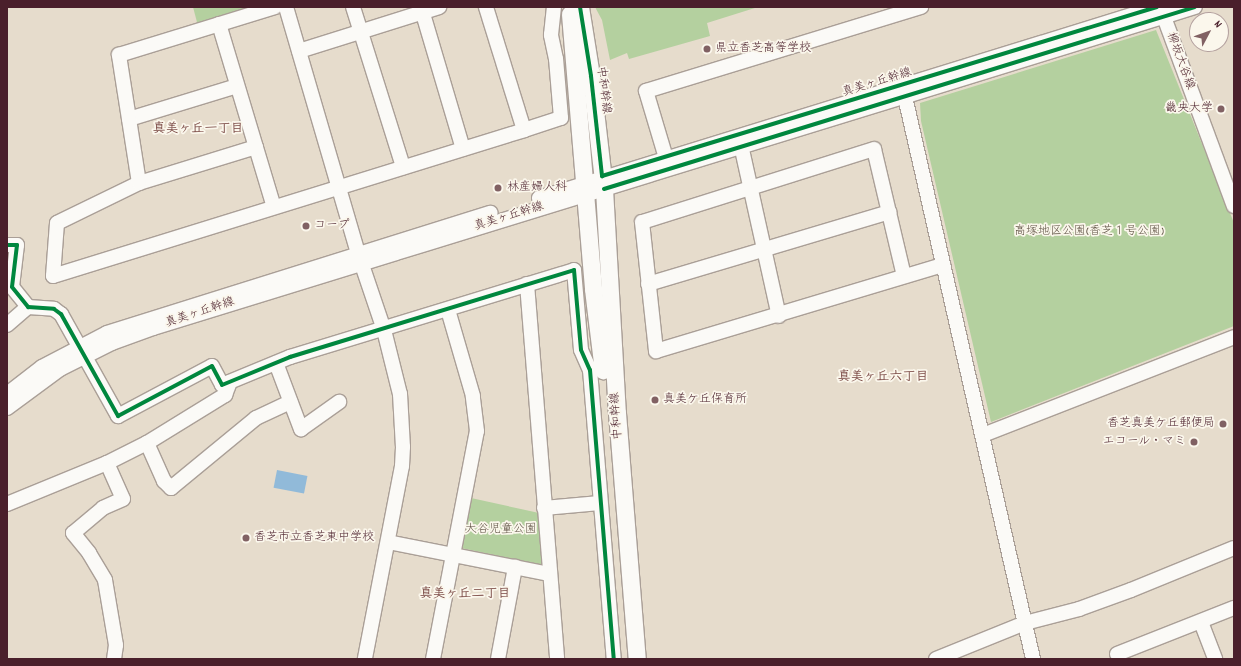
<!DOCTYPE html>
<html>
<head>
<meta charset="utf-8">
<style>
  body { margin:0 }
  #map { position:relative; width:1241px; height:666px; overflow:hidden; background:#e6dccc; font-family:Dekko,"Klee One",sans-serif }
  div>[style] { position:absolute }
  .green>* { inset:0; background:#b4d09f }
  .water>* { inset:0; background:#91bad9; transform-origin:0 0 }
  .roads { filter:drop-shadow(1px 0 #aa9f97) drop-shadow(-1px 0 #aa9f97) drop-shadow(0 1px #aa9f97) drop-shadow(0 -1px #aa9f97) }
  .minor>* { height:14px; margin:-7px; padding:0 7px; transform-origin:7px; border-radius:7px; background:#fbfaf7 }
  .major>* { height:17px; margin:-8.5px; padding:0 8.5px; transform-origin:8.5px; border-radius:8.5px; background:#fbfaf7 }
  .cycleway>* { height:4px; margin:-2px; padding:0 2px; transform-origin:2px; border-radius:2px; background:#00873e }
  .dots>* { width:11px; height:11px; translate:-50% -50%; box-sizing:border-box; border:2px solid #fbf7ec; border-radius:50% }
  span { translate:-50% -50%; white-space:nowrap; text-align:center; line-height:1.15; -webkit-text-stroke:3.5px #fbf7ec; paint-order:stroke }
  .poi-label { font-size:12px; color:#4a1f2b }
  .left { translate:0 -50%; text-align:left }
  .right { translate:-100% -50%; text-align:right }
  .street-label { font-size:12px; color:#4a1f2b }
  .park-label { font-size:12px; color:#5e5143 }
  .neighbourhood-label { font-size:13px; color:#7a4944; font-weight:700 }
  .frame { position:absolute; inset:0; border:8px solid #4a1f2b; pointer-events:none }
  .north { position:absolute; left:1189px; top:12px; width:40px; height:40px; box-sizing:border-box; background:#fbf7ec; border:1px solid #b4a19f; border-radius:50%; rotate:49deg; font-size:11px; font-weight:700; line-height:16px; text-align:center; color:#4a1f2b }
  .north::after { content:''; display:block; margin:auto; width:14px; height:18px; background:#816163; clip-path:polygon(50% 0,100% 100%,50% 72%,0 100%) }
</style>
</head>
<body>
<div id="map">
  <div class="green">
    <div style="clip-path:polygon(193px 7px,264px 7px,198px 26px)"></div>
    <div style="clip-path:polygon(595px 7px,758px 7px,707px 23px,710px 36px,629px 59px,627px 53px,610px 60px,602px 20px)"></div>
    <div style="clip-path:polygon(1156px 30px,1234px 223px,1234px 326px,991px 422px,921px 121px,920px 103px)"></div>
    <div style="clip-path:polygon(471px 498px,539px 513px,543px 565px,461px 548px)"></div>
  </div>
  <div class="water">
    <div style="left:277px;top:470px;width:31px;height:18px;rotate:11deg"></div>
  </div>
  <div class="roads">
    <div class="minor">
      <div style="left:286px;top:7px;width:256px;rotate:73.7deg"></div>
      <div style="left:358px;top:253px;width:81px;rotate:71.3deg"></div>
      <div style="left:384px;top:330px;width:66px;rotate:76deg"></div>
      <div style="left:400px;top:394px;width:53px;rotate:86.8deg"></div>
      <div style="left:403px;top:447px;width:19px;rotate:93deg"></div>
      <div style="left:402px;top:466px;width:197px;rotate:100.9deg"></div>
      <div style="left:353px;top:7px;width:168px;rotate:72.6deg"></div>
      <div style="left:421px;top:7px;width:148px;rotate:73.5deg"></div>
      <div style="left:1161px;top:9px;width:210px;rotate:69.7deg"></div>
      <div style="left:219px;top:24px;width:191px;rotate:73.3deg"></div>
      <div style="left:299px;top:51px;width:147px;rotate:-17.4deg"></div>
      <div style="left:903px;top:88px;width:586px;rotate:77.17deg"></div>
      <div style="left:129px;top:119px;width:113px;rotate:-17deg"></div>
      <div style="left:524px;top:130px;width:39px;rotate:-18deg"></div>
      <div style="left:561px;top:118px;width:59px;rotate:-94.8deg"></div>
      <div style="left:556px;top:59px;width:25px;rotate:-102deg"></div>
      <div style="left:551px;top:35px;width:28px;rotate:-84deg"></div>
      <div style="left:741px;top:145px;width:175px;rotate:77.5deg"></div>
      <div style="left:256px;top:147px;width:122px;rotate:162.9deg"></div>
      <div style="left:139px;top:183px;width:91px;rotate:154deg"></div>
      <div style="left:57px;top:223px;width:53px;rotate:94.3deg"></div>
      <div style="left:53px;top:276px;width:493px;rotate:-17.2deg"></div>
      <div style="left:524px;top:130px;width:129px;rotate:-107.2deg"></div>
      <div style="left:666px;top:158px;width:70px;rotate:-106.6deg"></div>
      <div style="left:646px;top:91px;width:288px;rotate:-17deg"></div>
      <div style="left:139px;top:183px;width:130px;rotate:-98.9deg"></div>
      <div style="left:119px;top:55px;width:163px;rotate:-17.1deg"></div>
      <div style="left:539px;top:198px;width:647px;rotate:-17.17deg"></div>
      <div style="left:7px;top:245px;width:10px"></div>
      <div style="left:17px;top:245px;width:42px;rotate:96.8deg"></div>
      <div style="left:12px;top:287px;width:26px;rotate:51deg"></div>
      <div style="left:28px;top:307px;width:26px;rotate:4deg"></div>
      <div style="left:54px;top:309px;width:9px;rotate:36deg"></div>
      <div style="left:61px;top:314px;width:117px;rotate:60.8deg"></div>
      <div style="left:118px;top:416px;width:106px;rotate:-28deg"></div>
      <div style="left:212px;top:366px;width:21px;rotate:62deg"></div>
      <div style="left:222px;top:385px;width:74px;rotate:-22.4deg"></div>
      <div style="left:290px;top:357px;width:297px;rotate:-17deg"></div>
      <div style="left:574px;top:270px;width:80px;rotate:85deg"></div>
      <div style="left:581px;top:350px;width:22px;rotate:66deg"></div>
      <div style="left:590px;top:370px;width:290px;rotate:85.3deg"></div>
      <div style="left:904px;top:276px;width:130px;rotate:-103.3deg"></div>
      <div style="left:874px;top:149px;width:243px;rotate:162.5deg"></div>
      <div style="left:642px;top:222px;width:130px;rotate:83.8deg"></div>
      <div style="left:656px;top:351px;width:300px;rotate:-16.7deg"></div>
      <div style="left:527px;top:284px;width:376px;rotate:85.4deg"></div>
      <div style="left:648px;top:284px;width:252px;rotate:-16.6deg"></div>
      <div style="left:7px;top:325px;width:28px;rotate:-41deg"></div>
      <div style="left:276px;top:363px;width:71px;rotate:69.3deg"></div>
      <div style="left:301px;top:429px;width:47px;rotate:-35.4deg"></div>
      <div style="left:7px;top:394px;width:44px;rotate:-37.6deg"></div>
      <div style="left:42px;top:367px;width:73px;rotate:-27.6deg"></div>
      <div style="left:107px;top:333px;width:402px;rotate:-17.4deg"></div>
      <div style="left:7px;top:408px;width:66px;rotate:-36.3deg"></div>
      <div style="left:60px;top:369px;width:58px;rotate:-26.6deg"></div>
      <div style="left:112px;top:343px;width:44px;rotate:-20.1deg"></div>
      <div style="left:153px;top:328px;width:1090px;rotate:-17.12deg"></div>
      <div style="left:983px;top:435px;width:269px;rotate:-21.3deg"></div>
      <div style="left:147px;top:443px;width:42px;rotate:65.9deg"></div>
      <div style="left:164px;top:481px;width:10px;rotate:45deg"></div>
      <div style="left:171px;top:488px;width:110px;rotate:-39.5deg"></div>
      <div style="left:256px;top:418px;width:38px;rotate:-25deg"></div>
      <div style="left:107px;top:463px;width:39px;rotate:66deg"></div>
      <div style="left:123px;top:499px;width:22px;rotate:156deg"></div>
      <div style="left:103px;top:508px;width:39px;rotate:140deg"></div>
      <div style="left:73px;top:533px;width:26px;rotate:51deg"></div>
      <div style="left:89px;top:553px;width:31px;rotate:59deg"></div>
      <div style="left:105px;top:580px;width:66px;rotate:80.4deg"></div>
      <div style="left:116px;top:645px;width:14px;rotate:98deg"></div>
      <div style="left:7px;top:504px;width:108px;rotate:-22.3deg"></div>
      <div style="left:107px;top:463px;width:45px;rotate:-26.6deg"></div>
      <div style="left:147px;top:443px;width:92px;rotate:-31.6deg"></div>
      <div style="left:225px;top:395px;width:14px;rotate:-69deg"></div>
      <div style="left:544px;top:508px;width:56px;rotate:-5.1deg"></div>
      <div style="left:388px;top:542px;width:165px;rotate:11.2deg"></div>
      <div style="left:1201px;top:622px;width:40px;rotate:69deg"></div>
      <div style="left:1117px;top:654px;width:126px;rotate:-21.5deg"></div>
      <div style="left:433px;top:659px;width:232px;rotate:-79.1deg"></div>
      <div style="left:477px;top:431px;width:35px;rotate:-97deg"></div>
      <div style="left:473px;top:396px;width:90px;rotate:-106.2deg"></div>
      <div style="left:498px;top:659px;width:94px;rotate:-79.5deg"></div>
      <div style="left:936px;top:659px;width:96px;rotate:-22deg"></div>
      <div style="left:1025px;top:623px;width:56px;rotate:-14.5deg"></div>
      <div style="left:1079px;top:609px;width:55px;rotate:-20.1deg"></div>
      <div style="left:1131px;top:590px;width:111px;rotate:-22.2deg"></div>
    </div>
    <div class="major">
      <div style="left:580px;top:7px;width:70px;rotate:80.9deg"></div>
      <div style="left:591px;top:76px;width:114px;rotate:83.4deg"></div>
      <div style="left:604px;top:189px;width:224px;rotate:86.7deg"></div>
      <div style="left:617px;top:413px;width:247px;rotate:85.4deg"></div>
      <div style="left:570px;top:14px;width:276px;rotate:85.2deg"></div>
      <div style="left:593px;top:289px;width:82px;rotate:83deg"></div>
    </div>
  </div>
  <div class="cycleway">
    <div style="left:580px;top:7px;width:70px;rotate:80.9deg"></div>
    <div style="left:591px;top:76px;width:101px;rotate:83.7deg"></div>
    <div style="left:602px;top:176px;width:580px;rotate:-16.94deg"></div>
    <div style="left:604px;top:189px;width:618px;rotate:-17.12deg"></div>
    <div style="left:7px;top:245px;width:10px"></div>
    <div style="left:17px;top:245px;width:42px;rotate:96.8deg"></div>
    <div style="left:12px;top:287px;width:26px;rotate:51deg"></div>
    <div style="left:28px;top:307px;width:26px;rotate:4deg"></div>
    <div style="left:54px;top:309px;width:9px;rotate:36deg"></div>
    <div style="left:61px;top:314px;width:117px;rotate:60.8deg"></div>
    <div style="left:118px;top:416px;width:106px;rotate:-28deg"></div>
    <div style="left:212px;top:366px;width:21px;rotate:62deg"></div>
    <div style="left:222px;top:385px;width:74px;rotate:-22.4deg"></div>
    <div style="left:290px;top:357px;width:297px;rotate:-17deg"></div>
    <div style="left:574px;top:270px;width:80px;rotate:85deg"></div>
    <div style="left:581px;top:350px;width:22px;rotate:66deg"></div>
    <div style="left:590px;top:370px;width:290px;rotate:85.3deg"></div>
  </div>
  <div class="dots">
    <div style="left:707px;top:49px;background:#816163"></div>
    <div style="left:1221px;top:109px;background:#816163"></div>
    <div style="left:498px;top:188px;background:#816163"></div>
    <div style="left:306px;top:226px;background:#816163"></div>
    <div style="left:655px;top:400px;background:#816163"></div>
    <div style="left:1223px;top:424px;background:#816163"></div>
    <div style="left:1194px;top:442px;background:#816163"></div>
    <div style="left:246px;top:538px;background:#816163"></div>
  </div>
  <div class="poi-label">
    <span class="left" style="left:715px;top:49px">県立香芝高等学校</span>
    <span class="right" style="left:1213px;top:109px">畿央大学</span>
    <span class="left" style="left:507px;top:188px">林産婦人科</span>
    <span class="left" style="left:314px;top:226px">コープ</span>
    <span class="left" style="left:663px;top:400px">真美ケ丘保育所</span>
    <span class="right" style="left:1215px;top:424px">香芝真美ケ丘郵便局</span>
    <span class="right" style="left:1186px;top:442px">エコール・マミ</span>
    <span class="left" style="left:254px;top:538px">香芝市立香芝東中学校</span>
  </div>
  <div class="street-label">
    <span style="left:1180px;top:61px;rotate:70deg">柳坂大谷線</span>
    <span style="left:877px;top:83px;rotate:-17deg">真美ヶ丘幹線</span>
    <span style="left:603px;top:90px;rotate:83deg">中和幹線</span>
    <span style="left:509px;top:217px;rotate:-17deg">真美ヶ丘幹線</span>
    <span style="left:200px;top:313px;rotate:-18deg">真美ヶ丘幹線</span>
    <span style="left:617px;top:416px;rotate:-94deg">中和幹線</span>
  </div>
  <div class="park-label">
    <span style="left:1089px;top:232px">高塚地区公園(香芝１号公園)</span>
    <span style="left:501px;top:530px">大谷児童公園</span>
  </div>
  <div class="neighbourhood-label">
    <span style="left:198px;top:130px">真美ヶ丘一丁目</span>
    <span style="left:883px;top:378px">真美ヶ丘六丁目</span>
    <span style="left:465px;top:595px">真美ヶ丘二丁目</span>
  </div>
  <div class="frame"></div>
  <div class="north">N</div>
</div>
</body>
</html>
